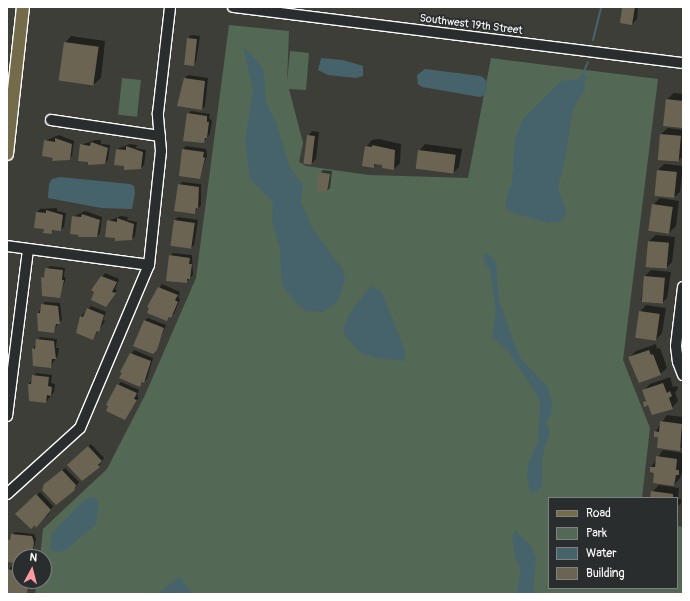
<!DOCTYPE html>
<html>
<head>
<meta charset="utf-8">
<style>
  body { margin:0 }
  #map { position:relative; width:690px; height:601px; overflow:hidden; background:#3e3e39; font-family:Pangolin,sans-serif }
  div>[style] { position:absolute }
  .green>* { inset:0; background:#536956; transform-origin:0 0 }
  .water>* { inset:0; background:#46636b }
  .shadow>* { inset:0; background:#0007 }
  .stream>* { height:2px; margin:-1px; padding:0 1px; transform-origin:1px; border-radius:1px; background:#46636b }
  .building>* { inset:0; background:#6b6453; transform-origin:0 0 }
  .roads { filter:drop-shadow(1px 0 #fff) drop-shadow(-1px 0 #fff) drop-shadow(0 1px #fff) drop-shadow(0 -1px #fff) }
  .minor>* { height:10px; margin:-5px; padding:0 5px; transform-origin:5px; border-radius:5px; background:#2a2d2e }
  .major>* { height:12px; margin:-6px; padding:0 6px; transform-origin:6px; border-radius:6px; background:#746b4b }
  span { translate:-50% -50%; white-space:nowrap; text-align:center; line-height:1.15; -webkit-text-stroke:3.5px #2a2d2e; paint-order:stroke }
  .street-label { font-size:11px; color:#fff }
  .frame { position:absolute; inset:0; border:8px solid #fff; pointer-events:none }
  .legend { position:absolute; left:548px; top:497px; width:130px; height:92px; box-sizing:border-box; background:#2a2d2e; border:1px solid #7f8182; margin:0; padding:5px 7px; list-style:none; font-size:12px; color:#fff }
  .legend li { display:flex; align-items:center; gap:8px; height:20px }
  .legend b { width:20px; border:1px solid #7f8182 }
  .north { position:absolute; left:12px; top:549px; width:40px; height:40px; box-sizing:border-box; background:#2a2d2e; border:1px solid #7f8182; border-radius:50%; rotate:7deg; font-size:11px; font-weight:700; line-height:16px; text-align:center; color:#fff }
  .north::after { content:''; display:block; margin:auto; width:14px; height:18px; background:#ff9aa2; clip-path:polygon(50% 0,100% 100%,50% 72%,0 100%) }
</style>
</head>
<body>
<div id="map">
  <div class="green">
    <div style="clip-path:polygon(229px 25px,289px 31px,287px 83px,290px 51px,309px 53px,306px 90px,289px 89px,303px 143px,299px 162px,306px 166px,369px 175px,468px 178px,491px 58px,658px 79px,623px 360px,650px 428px,642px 498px,549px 498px,549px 588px,677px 588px,677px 526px,683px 527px,683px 594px,35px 594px,37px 581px,44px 581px,44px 557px,40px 557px,43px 529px,107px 469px,145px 395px,196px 278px)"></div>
    <div style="left:122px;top:78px;width:19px;height:37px;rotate:6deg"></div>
  </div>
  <div class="water">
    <div style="clip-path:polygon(243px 47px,258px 61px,264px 72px,266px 103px,276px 122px,289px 166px,303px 185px,301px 201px,312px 228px,343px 270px,345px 279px,338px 301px,323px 312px,307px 311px,299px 306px,284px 288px,281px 279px,280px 249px,272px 220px,273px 202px,250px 179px,245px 142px,253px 90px)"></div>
    <div style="clip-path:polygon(321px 58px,343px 60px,363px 66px,363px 76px,356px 78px,328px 75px,318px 70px)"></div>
    <div style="clip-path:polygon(425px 69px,481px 76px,486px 80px,487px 89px,485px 95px,480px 97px,422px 87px,418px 84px,417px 75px)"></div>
    <div style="clip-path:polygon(580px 75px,588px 77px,584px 81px,585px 89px,573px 109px,565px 159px,558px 188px,566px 211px,565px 216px,561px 221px,547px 223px,511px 212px,506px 208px,506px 198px,512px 182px,515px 140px,522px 120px,561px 81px,579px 79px)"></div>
    <div style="clip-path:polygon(60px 177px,130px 184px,134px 186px,135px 193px,132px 209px,101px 208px,48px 198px,49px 184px,52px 179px)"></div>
    <div style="clip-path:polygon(489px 254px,496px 263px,499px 301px,517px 350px,522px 360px,547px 386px,552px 402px,551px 415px,546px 422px,550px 431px,542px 458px,542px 486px,536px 493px,530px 492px,527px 477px,528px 464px,538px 441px,540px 400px,509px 352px,492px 336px,496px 310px,490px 271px,483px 259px,484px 255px)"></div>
    <div style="clip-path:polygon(371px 286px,381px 291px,384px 297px,405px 351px,404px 361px,379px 358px,360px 353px,345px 335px,343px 329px,351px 311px)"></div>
    <div style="clip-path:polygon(95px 497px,99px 503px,96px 524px,66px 550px,57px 552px,50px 548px,52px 533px,85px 499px)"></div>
    <div style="clip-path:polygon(515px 530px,531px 546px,536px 558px,533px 594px,514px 594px,518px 590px,520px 568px,515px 557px,512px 538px)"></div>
    <div style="clip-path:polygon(178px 578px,181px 578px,192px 594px,157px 594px)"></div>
  </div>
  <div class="shadow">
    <div style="clip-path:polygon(618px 7px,638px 7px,637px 19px,632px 24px,623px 8px)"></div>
    <div style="clip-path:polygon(191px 35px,200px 36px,196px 62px,193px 65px,188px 38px)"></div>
    <div style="clip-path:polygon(71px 36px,105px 41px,101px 78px,94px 84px,65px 43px)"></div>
    <div style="clip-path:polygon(188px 75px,208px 78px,205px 106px,202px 109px,185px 78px)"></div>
    <div style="clip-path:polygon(674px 93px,683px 94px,683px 127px,667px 99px)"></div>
    <div style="clip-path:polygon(191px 111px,210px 114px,209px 119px,212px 120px,210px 134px,203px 142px,188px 114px)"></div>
    <div style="clip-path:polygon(668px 128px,683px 130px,683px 156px,677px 162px,658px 159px,661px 134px)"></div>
    <div style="clip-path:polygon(312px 131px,319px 132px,316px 159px,311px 164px,308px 136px)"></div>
    <div style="clip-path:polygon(59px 135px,74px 141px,72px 156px,69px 159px,54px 157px,45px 141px)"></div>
    <div style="clip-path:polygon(379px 139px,401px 144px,400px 163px,394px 169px,383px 168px,384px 164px,377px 163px,374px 166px,366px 147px,372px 140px)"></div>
    <div style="clip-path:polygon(95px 140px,101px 140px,101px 144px,110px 145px,108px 160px,105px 163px,81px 145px)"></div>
    <div style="clip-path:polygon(130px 144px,137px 145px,136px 148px,146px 150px,144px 165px,141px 168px,115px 164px,117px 149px)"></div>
    <div style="clip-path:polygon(425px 144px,462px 149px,459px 167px,453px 173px,419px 151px)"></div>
    <div style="clip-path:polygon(186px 146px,206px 149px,207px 155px,200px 178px,183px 149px)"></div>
    <div style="clip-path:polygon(664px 164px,683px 166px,680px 192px,673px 198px,654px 195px,658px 170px)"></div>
    <div style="clip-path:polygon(323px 170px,332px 171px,330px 188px,327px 191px,320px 173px)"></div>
    <div style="clip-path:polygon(182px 182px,201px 184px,201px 205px,194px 213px,179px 185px)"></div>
    <div style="clip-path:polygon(660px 198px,679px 201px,676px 226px,669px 233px,653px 205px)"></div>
    <div style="clip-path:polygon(57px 208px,57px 211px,66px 213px,64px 227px,61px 230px,54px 229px,51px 233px,45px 228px,37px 212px,40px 209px)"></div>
    <div style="clip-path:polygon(85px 211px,102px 217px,100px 233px,97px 236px,73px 217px)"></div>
    <div style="clip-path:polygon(121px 216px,128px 217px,127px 220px,137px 222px,135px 236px,132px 239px,108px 221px)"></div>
    <div style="clip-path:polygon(178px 217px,198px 220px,194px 245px,191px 248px,171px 245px,175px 220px)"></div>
    <div style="clip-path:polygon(656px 235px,675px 237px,672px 262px,665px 269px,646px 266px,649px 241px)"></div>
    <div style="clip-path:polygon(173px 253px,192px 255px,193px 275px,186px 282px,170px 256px)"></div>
    <div style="clip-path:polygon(49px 266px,65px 268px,64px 277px,66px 278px,59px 297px,41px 285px)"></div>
    <div style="clip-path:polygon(651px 270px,671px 272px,667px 298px,661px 304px,641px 301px,645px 276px)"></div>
    <div style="clip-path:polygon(105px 273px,119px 279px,115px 289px,117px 290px,107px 304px,93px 290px)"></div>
    <div style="clip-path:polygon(162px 284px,180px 292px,178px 297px,180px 299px,174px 314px,167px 320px,148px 306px)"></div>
    <div style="clip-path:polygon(45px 302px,60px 303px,62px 320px,58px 323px,54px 332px,38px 313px)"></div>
    <div style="clip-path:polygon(646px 305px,666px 308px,662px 333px,656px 340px,640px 312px)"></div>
    <div style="clip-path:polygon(91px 306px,106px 312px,103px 320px,105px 321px,93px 339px,78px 333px,81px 316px)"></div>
    <div style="clip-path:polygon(148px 318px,166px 325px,156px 350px,145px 320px)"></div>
    <div style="clip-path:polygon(40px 337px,57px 339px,56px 348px,59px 348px,58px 355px,50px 367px,33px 349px)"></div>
    <div style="clip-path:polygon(656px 344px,657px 349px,660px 348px,667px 368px,660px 374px,629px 358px,636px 351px)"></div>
    <div style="clip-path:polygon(134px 350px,153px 358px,147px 379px,139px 386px,121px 372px)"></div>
    <div style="clip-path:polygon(36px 373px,52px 375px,51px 383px,55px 384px,54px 392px,46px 402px,29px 384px)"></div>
    <div style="clip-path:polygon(670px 377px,673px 387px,677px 386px,678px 389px,675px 392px,678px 401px,672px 408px,644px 402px,647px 399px,644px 390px,650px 384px)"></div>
    <div style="clip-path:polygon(121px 382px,139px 390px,137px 396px,139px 397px,125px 419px,118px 385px)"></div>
    <div style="clip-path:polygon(667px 415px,683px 417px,683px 446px,679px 449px,655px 432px)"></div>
    <div style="clip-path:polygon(91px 444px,104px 458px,99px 466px,68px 465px)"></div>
    <div style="clip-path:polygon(663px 450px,683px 453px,683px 470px,680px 478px,674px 485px,651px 467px)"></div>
    <div style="clip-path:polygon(65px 468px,79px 482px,73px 490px,48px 481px)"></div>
    <div style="clip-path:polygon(659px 485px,679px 488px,678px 499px,681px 499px,681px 503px,677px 507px,677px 498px,651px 498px,652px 492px)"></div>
    <div style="clip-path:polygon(40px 492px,53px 506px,48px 515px,31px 528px,17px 514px)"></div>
    <div style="clip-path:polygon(15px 532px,34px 534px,36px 539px,32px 557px,20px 557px,20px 563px,9px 540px)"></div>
    <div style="clip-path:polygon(11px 567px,20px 568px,20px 581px,30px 581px,27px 594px,7px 594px,7px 572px)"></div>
  </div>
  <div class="stream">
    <div style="left:593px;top:40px;width:34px;rotate:-76deg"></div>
    <div style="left:582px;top:76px;width:15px;rotate:-67deg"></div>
  </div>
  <div class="building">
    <div style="clip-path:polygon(618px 7px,635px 7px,632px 25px,620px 23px,622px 8px)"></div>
    <div style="left:187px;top:38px;width:10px;height:27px;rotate:6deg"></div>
    <div style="left:64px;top:42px;width:35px;height:39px;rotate:8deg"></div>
    <div style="clip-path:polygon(184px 78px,205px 81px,202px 110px,177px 106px)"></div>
    <div style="clip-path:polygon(666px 99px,683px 101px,683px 128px,663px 126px)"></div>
    <div style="clip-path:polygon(187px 113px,207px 116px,207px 122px,209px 122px,207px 138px,205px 138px,204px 143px,183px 141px)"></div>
    <div style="left:660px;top:134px;width:21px;height:26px;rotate:5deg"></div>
    <div style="left:307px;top:135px;width:8px;height:29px;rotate:7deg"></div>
    <div style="clip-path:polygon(55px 138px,72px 144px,70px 160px,52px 161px,53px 158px,42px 156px,44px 140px,55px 142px)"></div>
    <div style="clip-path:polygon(91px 142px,108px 148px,105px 164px,88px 165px,88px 162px,78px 161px,80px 144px,90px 146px)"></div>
    <div style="clip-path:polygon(372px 145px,395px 150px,394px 170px,382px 168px,382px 165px,374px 164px,374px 168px,362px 166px,365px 146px,372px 147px)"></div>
    <div style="clip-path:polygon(126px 146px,143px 152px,141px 169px,124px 170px,124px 166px,114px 165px,116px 149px,126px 150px)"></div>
    <div style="clip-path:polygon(182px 149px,204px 152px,203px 157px,205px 158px,200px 179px,179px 176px)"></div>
    <div style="left:418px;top:150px;width:38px;height:19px;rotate:7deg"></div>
    <div style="left:657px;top:170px;width:20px;height:26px;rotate:6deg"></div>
    <div style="clip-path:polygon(319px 172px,330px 174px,327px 192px,317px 191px)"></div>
    <div style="clip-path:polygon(178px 184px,199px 187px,198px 209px,196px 208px,195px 214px,174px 211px)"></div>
    <div style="left:652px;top:204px;width:21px;height:27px;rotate:8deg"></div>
    <div style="clip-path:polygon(46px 210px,63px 215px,61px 231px,52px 230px,52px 234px,43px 233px,44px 229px,34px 228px,36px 212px,46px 213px)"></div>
    <div style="clip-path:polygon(82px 214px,100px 220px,97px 237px,78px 237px,79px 235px,70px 234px,72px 216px,81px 217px)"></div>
    <div style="clip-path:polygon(117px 218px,134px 224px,132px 240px,115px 241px,115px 238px,105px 237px,107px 220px,117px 222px)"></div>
    <div style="left:174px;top:220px;width:21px;height:26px;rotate:8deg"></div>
    <div style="left:648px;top:241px;width:21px;height:26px;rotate:5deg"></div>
    <div style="clip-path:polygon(169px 255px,190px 258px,189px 264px,192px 264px,190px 279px,187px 279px,187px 283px,166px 281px)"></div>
    <div style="clip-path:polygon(45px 268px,63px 270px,62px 280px,64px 280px,60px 298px,42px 296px,41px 277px,44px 278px)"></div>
    <div style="clip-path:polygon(101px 276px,117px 282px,112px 292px,116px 293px,106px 307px,91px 300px,94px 292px,91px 290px)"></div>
    <div style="left:644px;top:276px;width:21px;height:26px;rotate:5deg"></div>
    <div style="clip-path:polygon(158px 287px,178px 295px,175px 300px,178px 302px,171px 318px,169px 317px,167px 321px,147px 313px,149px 308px,147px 307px)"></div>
    <div style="clip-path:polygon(41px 304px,58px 306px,60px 324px,56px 324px,54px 333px,38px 331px,37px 313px,40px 313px)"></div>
    <div style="clip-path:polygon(87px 308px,104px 315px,99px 332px,97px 331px,93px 340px,76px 333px,80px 316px,83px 317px)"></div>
    <div style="left:639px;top:311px;width:21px;height:27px;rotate:8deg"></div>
    <div style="clip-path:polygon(144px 320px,164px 328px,157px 350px,153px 354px,133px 346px)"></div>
    <div style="clip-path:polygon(36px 339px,54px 341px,56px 359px,52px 359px,51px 368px,33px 366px,32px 348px,35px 349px)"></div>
    <div style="clip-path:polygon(649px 350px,651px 355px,653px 354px,661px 375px,639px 383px,628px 357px)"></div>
    <div style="clip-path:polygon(130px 353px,151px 361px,144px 383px,142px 382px,140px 387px,119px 378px,122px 373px,120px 372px)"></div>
    <div style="clip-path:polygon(32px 375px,49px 377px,48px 386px,52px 387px,51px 396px,47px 395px,46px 403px,29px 401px,28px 384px,31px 384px)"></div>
    <div style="clip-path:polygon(663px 383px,667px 393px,670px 391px,672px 396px,669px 398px,673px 409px,652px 415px,648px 405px,644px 407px,643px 402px,646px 401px,642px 390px)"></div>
    <div style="clip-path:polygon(117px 384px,137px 393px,134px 399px,137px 400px,125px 420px,106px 411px,108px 406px,106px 405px)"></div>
    <div style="clip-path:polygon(660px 421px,682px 424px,680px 451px,657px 448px,658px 437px,654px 437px,654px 431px,659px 432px)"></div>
    <div style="clip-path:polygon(88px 446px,102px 461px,98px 465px,100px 467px,82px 481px,67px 465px)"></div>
    <div style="clip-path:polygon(656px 456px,677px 459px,676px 470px,679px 470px,679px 475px,676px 475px,674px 486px,653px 483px,654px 473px,650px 472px,650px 467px,655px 467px)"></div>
    <div style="clip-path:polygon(62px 470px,76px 485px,74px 491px,56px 505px,42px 490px,44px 484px)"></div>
    <div style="clip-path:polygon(651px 491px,673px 494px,673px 498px,650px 498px)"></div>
    <div style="clip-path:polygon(36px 494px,51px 510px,36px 528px,35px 525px,31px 529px,15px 514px)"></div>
    <div style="clip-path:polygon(11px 534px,32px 536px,34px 542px,32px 557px,20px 557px,20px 564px,8px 562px,8px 539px,10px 540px)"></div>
    <div style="clip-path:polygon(7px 569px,20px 571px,20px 581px,29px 581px,27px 594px,7px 594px)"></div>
  </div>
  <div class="roads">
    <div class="minor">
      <div style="left:233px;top:7px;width:453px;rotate:7.1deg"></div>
      <div style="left:51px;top:120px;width:110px;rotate:8.4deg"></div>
      <div style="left:7px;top:246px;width:143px;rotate:7.6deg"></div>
      <div style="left:683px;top:287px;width:59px;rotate:96.8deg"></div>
      <div style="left:676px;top:346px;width:16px;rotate:83deg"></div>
      <div style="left:678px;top:362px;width:14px;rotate:69deg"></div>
      <div style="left:7px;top:416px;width:168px;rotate:-82.8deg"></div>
      <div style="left:7px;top:494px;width:98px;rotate:-42.1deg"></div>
      <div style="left:80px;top:428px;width:177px;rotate:-67.1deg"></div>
      <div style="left:149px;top:265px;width:115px;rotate:-84deg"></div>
      <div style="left:161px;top:151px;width:38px;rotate:-95deg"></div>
      <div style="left:158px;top:113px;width:107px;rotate:-83.5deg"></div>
    </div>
    <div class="major">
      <div style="left:7px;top:154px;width:148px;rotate:-83.8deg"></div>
    </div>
  </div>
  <div class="street-label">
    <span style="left:471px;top:25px;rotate:7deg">Southwest 19th Street</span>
  </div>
  <div class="frame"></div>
  <ul class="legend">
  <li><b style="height:5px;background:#746b4b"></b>Road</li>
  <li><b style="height:11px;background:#536956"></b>Park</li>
  <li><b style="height:11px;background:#46636b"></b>Water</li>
  <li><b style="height:11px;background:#6b6453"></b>Building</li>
  </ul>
  <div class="north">N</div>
</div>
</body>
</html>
